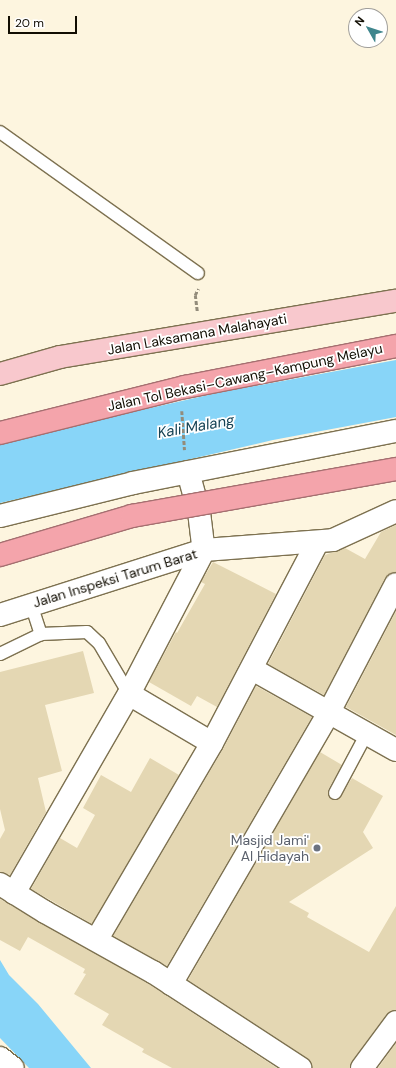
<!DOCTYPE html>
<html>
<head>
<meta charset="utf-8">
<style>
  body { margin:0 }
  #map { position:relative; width:396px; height:1068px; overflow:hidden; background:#fdf5df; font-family:"DM Sans",sans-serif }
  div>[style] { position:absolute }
  .water>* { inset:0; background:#88d5f8 }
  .building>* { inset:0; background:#e4d7b3 }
  .path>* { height:2.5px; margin-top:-1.25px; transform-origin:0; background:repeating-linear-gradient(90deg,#938c7b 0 4px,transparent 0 6px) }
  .roads { filter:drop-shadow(1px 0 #7d7150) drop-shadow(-1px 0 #7d7150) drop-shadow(0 1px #7d7150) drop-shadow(0 -1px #7d7150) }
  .service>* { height:12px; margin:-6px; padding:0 6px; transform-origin:6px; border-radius:6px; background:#fff }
  .minor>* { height:22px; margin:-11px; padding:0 11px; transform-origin:11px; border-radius:11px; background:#fff }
  .primary>* { height:22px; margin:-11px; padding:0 11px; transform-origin:11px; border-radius:11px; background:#f8c8cd }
  .bridges { filter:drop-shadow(1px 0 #a56f70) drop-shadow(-1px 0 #a56f70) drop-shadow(0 1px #a56f70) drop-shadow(0 -1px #a56f70) }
  .motorway-bridge>* { height:22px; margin:-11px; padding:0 11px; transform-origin:11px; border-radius:11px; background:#f4a4ab }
  .dots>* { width:11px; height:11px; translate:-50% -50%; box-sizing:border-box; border:2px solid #fff; border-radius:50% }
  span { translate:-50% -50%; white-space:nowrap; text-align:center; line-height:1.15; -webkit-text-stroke:3.5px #fff; paint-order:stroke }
  .street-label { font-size:14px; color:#110d02 }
  .worship-label { font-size:14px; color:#5b616d }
  .right { translate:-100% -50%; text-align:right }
  .water-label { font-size:15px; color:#164355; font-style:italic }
  .north { position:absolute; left:348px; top:8px; width:40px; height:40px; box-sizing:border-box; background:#fff; border:1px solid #a09e9a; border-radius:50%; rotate:309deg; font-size:11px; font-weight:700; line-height:16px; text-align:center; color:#110d02 }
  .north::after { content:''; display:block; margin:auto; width:14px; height:18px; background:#3f868d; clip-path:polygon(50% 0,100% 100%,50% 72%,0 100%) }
  .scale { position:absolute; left:8px; top:16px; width:69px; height:18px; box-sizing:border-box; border:2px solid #110d02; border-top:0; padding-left:5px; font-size:12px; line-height:14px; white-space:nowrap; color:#110d02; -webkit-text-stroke:3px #fff; paint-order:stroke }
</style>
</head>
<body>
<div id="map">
  <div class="water">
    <div style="clip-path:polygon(396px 360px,396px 417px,273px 440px,0 503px,0 442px,217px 393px)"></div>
    <div style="clip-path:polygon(0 960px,9px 975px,38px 1004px,91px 1068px,29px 1068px,0 1038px)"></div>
  </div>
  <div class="building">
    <div style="clip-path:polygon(396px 525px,396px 572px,385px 578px,324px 695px,268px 664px,325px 555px,345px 548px,365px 559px,381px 532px)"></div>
    <div style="clip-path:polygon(213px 562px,276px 594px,217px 707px,197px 696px,191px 706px,149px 682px,176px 632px,177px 633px,205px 584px,201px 582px)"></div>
    <div style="clip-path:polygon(396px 611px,396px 735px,346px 707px)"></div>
    <div style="clip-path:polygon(83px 651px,94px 693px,45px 705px,62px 771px,38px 778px,46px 812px,10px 875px,0 872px,0 839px,5px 830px,0 809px,0 672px)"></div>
    <div style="clip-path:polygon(256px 686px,312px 717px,167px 966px,113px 936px,223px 749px)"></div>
    <div style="clip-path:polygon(320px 752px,342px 765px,328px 790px,331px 799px,339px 799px,352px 778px,383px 796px,363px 832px,373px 848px,289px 902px,309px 913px,307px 917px,369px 952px,396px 906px,396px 1010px,386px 1015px,352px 1061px,350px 1068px,312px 1068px,307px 1058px,188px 980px)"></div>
    <div style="clip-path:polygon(150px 758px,179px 775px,92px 924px,31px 889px,60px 838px,77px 848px,95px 815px,83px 808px,101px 775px,131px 792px)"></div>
    <div style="clip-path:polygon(0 899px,147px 983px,277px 1068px,172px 1068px,142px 1052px,144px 1049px,102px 1025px,109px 1014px,74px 994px,86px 974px,83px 973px,85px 969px,28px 937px,20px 951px,0 940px)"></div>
    <div style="clip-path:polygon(396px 1043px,396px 1068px,378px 1068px)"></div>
  </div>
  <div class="path">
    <div style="left:197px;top:311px;width:16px;rotate:-97deg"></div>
    <div style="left:195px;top:295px;width:7px;rotate:-63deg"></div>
    <div style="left:182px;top:411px;width:39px;rotate:86deg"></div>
  </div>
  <div class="roads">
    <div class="service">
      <div style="left:0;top:132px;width:243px;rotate:35.5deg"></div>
      <div style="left:31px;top:604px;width:32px;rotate:72deg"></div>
      <div style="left:41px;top:634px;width:46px;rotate:-2.5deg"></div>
      <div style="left:87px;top:632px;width:16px;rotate:43deg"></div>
      <div style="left:99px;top:643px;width:59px;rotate:59.5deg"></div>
      <div style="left:0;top:654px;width:46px;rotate:-26deg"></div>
      <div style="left:335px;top:793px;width:68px;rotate:-61.9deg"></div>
    </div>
    <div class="minor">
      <div style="left:188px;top:472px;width:41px;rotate:74.6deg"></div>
      <div style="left:199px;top:512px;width:38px;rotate:83deg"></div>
      <div style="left:0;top:516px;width:137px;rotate:-13.9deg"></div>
      <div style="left:133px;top:483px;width:268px;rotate:-11.2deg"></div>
      <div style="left:0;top:615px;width:214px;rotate:-17.7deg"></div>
      <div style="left:204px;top:550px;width:129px;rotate:-4.4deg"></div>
      <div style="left:333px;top:540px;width:69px;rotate:-24.7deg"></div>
      <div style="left:252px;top:669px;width:165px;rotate:29.4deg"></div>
      <div style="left:129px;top:694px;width:96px;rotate:30.6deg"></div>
      <div style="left:0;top:884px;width:53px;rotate:31.9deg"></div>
      <div style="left:45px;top:912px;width:124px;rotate:29.1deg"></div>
      <div style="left:153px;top:972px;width:176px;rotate:33.1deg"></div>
      <div style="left:14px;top:893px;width:230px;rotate:-60deg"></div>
      <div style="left:129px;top:694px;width:162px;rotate:-62.5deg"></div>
      <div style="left:97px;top:939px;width:227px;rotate:-59.6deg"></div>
      <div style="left:212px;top:743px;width:226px;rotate:-62.3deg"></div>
      <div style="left:171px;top:984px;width:315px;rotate:-59.8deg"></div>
      <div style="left:329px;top:712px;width:144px;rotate:-62.4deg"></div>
      <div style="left:0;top:1058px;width:16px;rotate:38deg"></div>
      <div style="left:362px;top:1068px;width:57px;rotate:-53.5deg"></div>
    </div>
    <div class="primary">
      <div style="left:0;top:374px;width:62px;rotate:-15.8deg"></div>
      <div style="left:60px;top:357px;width:341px;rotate:-9.5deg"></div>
    </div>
  </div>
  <div class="bridges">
    <div class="motorway-bridge">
      <div style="left:0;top:433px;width:191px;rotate:-14deg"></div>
      <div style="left:185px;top:387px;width:215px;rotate:-11deg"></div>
      <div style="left:0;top:555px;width:138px;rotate:-16.5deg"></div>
      <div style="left:132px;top:516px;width:268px;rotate:-10.1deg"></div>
    </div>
  </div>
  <div class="dots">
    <div style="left:317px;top:848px;background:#6b7280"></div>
  </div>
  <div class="street-label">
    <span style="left:197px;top:334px;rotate:-10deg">Jalan Laksamana Malahayati</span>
    <span style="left:245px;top:377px;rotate:-12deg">Jalan Tol Bekasi–Cawang–Kampung Melayu</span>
    <span style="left:115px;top:578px;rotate:-17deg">Jalan Inspeksi Tarum Barat</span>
  </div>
  <div class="worship-label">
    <span class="right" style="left:309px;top:848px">Masjid Jami'<br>Al Hidayah</span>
  </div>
  <div class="water-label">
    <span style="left:196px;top:427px;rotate:-10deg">Kali Malang</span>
  </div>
  <div class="north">N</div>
  <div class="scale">20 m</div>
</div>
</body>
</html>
